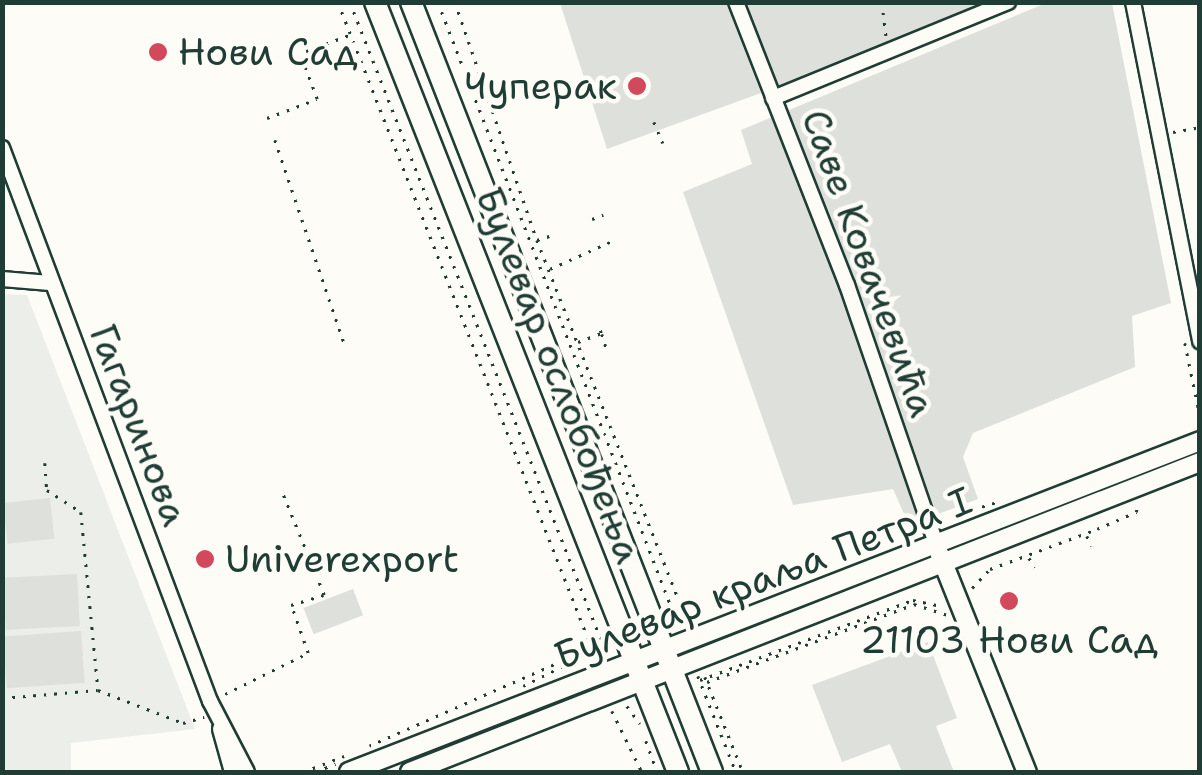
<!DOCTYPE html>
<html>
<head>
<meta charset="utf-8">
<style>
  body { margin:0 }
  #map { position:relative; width:1202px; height:775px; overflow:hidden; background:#fdfcf7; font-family:"Shantell Sans",sans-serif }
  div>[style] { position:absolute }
  .built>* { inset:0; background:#eceee9 }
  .green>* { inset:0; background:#dde0db; transform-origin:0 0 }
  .path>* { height:2.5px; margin-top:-1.25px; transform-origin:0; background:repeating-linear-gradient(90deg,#1f3d34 0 2.5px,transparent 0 10.5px) }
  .roads { filter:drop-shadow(2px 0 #1f3d34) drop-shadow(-2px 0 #1f3d34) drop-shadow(0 2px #1f3d34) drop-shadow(0 -2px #1f3d34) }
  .minor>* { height:14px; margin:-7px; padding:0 7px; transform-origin:7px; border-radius:7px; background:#fdfcf7 }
  .tertiary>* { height:18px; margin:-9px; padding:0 9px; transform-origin:9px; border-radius:9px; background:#fdfcf7 }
  .secondary>* { height:20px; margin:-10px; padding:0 10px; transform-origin:10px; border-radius:10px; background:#fdfcf7 }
  .dots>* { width:28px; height:28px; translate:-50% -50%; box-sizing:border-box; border:5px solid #fdfcf7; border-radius:50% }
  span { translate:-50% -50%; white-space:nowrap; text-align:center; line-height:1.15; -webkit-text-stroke:9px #fdfcf7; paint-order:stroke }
  .poi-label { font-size:38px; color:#1f3d34 }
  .left { translate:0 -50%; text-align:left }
  .right { translate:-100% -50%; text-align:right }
  .street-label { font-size:38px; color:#1f3d34 }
  .frame { position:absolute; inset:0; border:5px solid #1f3d34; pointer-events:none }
</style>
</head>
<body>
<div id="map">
  <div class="built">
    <div style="clip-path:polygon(2px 294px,27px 295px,195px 729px,71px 743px,71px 772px,3px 772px)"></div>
  </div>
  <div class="green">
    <div style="clip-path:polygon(560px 3px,726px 3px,761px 93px,607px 149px)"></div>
    <div style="clip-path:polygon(743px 3px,986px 3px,775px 88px)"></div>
    <div style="clip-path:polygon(1046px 3px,1112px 3px,1171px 303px,1132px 316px,1135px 367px,973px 433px,963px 457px,978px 499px,909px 525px,893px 489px,793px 505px,683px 192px,752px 164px,741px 130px)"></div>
    <div style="left:50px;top:498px;width:41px;height:47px;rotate:84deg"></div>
    <div style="left:77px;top:574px;width:52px;height:74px;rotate:87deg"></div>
    <div style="left:353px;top:589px;width:28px;height:53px;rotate:69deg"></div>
    <div style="left:81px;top:631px;width:52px;height:78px;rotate:86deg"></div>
    <div style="clip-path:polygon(928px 642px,957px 718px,936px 726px,954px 772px,902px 772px,890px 744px,842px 762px,812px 685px)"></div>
  </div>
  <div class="path">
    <div style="left:338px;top:2px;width:694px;rotate:68.54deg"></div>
    <div style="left:592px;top:648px;width:243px;rotate:156.2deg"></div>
    <div style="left:350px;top:2px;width:699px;rotate:68.5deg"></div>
    <div style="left:438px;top:2px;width:670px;rotate:68.91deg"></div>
    <div style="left:455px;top:2px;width:252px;rotate:71deg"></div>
    <div style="left:537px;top:240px;width:413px;rotate:68.5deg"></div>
    <div style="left:882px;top:2px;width:34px;rotate:83deg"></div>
    <div style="left:267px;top:118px;width:53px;rotate:-20.8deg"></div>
    <div style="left:317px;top:99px;width:43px;rotate:-110.6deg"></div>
    <div style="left:302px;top:59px;width:9px;rotate:-63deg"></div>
    <div style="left:306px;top:51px;width:49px;rotate:-20.3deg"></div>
    <div style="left:654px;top:122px;width:23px;rotate:67deg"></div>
    <div style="left:1173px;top:132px;width:27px;rotate:-10deg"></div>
    <div style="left:275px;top:140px;width:220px;rotate:71.2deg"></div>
    <div style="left:592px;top:219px;width:12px;rotate:-20deg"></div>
    <div style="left:537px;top:240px;width:13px;rotate:-18deg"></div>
    <div style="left:550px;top:269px;width:68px;rotate:-24.3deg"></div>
    <div style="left:602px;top:334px;width:14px;rotate:73deg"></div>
    <div style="left:578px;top:342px;width:25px;rotate:-21deg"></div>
    <div style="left:601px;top:333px;width:6px;rotate:-108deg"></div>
    <div style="left:1185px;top:343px;width:75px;rotate:78.4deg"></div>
    <div style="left:45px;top:463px;width:27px;rotate:86deg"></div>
    <div style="left:47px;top:490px;width:40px;rotate:32.9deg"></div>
    <div style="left:81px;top:512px;width:179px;rotate:84.5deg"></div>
    <div style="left:942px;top:519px;width:58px;rotate:-17.2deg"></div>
    <div style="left:1087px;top:536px;width:11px;rotate:68deg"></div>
    <div style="left:903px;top:540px;width:17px;rotate:-40deg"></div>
    <div style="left:1029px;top:558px;width:11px;rotate:56deg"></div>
    <div style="left:972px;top:588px;width:26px;rotate:-47deg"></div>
    <div style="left:990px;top:569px;width:114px;rotate:-20.5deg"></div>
    <div style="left:1097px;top:529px;width:43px;rotate:-23.6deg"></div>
    <div style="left:1136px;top:512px;width:8px;rotate:-76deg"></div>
    <div style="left:698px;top:676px;width:103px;rotate:68.4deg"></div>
    <div style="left:705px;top:677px;width:102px;rotate:68.2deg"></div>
    <div style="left:700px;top:680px;width:228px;rotate:-20.6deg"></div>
    <div style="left:913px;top:600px;width:29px;rotate:12deg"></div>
    <div style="left:707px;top:682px;width:221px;rotate:-20.6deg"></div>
    <div style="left:914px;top:604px;width:35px;rotate:18deg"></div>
    <div style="left:523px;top:686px;width:96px;rotate:-26.6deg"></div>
    <div style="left:225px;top:694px;width:93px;rotate:-26.3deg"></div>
    <div style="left:308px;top:653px;width:51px;rotate:-109.5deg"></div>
    <div style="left:291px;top:605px;width:34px;rotate:-17deg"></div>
    <div style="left:324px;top:595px;width:111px;rotate:-112.2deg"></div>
    <div style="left:2px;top:698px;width:96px;rotate:-4.8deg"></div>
    <div style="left:98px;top:690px;width:91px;rotate:21.2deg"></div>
    <div style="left:183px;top:723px;width:22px;rotate:-16deg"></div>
    <div style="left:627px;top:706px;width:22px;rotate:54deg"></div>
    <div style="left:612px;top:711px;width:68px;rotate:63.8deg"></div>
    <div style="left:646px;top:741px;width:33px;rotate:70deg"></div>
    <div style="left:303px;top:772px;width:44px;rotate:-21.3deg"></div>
    <div style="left:315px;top:772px;width:22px;rotate:-22deg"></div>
  </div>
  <div class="roads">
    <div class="minor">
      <div style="left:736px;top:2px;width:304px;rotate:68.6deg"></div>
      <div style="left:847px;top:285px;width:277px;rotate:71deg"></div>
      <div style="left:1133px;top:2px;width:346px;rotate:78.8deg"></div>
      <div style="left:773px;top:98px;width:254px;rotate:-22.2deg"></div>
      <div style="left:2px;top:148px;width:591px;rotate:69.39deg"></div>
      <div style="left:210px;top:701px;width:80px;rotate:62.5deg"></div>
      <div style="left:2px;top:279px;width:48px;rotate:4.8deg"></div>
      <div style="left:220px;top:729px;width:45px;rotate:74.4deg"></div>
    </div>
    <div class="tertiary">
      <div style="left:940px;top:555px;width:234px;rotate:68.2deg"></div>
      <div style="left:349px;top:772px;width:913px;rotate:-21.25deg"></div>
      <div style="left:410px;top:772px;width:849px;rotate:-21.43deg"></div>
    </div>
    <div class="secondary">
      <div style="left:375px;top:2px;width:827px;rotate:68.52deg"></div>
      <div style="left:411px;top:2px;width:827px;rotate:68.65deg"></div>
    </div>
  </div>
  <div class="dots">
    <div style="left:158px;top:52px;background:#d1495b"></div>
    <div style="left:637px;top:86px;background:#d1495b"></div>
    <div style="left:205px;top:559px;background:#d1495b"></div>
    <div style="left:1009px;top:601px;background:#d1495b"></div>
  </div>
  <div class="poi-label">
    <span class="left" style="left:178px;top:52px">Нови Сад</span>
    <span class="right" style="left:617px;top:86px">Чуперак</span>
    <span class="left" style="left:225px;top:559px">Univerexport</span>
    <span style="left:1009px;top:640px">21103 Нови Сад</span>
  </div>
  <div class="street-label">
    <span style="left:869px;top:263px;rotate:70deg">Саве Ковачевића</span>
    <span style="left:559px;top:375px;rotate:69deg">Булевар ослобођења</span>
    <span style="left:139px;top:425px;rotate:69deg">Гагаринова</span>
    <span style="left:763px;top:578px;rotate:-21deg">Булевар краља Петра I</span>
  </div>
  <div class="frame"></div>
</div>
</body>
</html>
